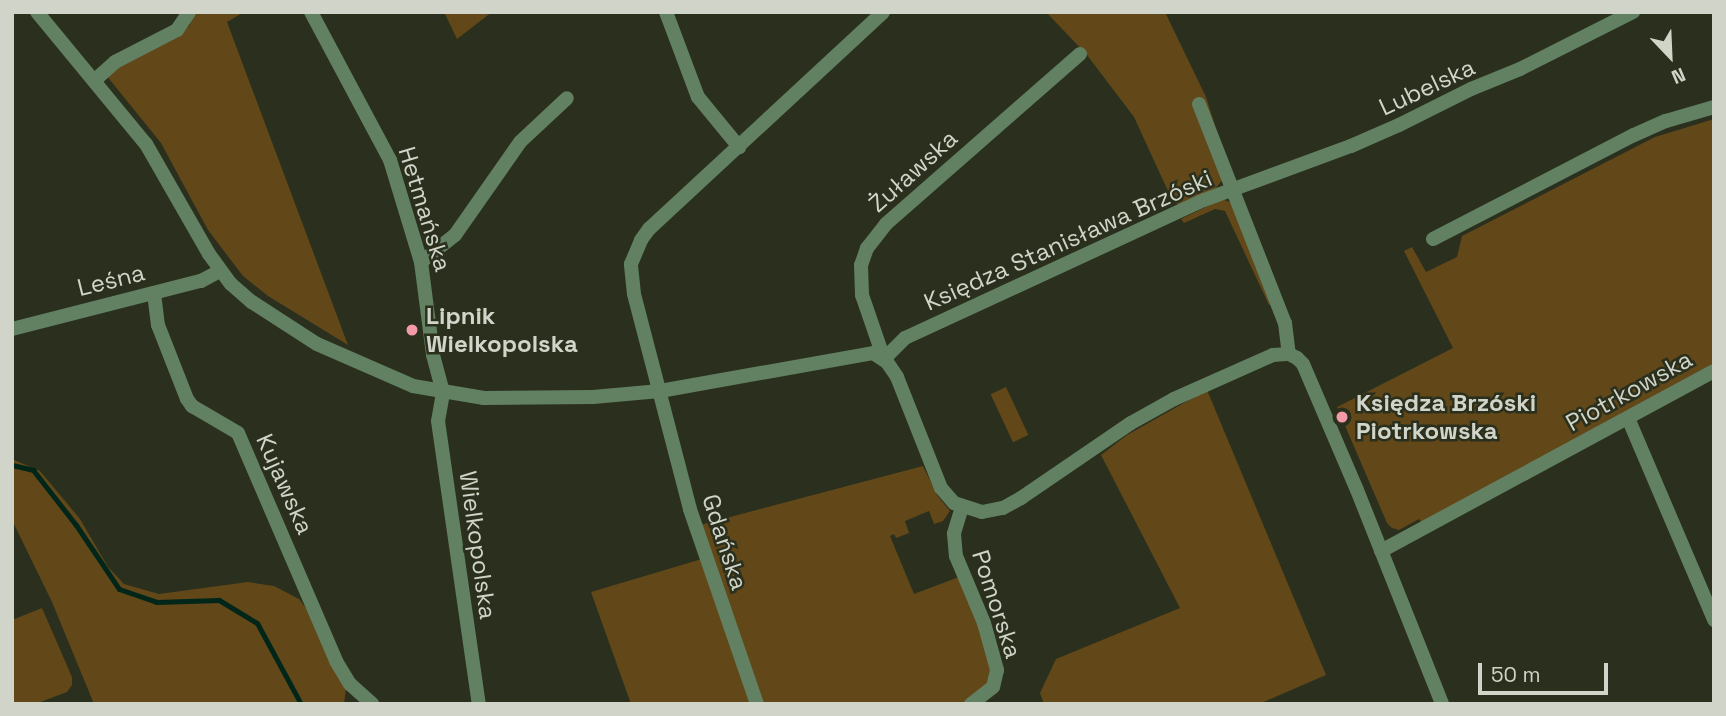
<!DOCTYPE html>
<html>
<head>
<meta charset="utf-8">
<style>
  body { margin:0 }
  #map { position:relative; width:1726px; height:716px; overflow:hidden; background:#2a301d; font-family:"Space Grotesk",sans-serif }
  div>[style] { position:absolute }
  .green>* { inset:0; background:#624719; transform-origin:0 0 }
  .stream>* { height:5px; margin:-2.5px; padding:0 2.5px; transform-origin:2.5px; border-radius:2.5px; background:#002619 }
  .minor>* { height:14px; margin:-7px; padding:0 7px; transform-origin:7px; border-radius:7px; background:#628062 }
  .tertiary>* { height:14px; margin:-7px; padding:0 7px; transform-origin:7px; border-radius:7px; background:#628062 }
  .dots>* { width:19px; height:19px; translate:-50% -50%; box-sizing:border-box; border:4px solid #2a301d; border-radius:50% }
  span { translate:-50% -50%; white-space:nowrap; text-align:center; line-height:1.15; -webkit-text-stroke:5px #2a301d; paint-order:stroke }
  .street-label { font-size:24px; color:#d1d5c9 }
  .poi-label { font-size:24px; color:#d1d5c9; font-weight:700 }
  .left { translate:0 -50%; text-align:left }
  .frame { position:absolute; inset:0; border:14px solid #d1d5c9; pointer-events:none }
  .north { position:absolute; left:1635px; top:21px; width:70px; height:70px; -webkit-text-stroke:5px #2a301d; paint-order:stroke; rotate:157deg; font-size:19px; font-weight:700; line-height:28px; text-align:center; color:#d1d5c9 }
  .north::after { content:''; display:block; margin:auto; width:24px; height:32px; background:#d1d5c9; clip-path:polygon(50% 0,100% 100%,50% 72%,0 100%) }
  .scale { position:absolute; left:1478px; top:663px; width:130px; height:32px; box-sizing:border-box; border:4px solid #d1d5c9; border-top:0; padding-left:9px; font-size:21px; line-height:24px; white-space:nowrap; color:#d1d5c9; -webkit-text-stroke:5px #2a301d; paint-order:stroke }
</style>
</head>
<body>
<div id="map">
  <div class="green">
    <div style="clip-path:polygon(195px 12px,244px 12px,227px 22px,348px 345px,268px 296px,243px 276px,208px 230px,161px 143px,106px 75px,122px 63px,168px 40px,189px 26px)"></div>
    <div style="clip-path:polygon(444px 12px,492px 12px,457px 39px)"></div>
    <div style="clip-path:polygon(1046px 12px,1165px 12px,1206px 97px,1219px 138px,1223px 179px,1216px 188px,1182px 206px,1173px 202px,1134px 117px,1087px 55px)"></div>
    <div style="clip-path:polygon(1714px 119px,1714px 363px,1422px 523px,1419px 519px,1399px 530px,1392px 528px,1387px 523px,1337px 407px,1453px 348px,1404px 251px,1412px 247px,1426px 272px,1457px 257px,1462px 236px,1655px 137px)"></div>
    <div style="clip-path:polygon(1222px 199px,1232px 203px,1274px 303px,1269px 305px,1225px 211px,1215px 209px,1184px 223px,1181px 219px)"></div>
    <div style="left:1006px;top:387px;width:53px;height:17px;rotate:65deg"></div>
    <div style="clip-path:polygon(1207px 390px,1326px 675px,1259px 704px,1044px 704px,1040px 693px,1056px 659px,1180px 608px,1101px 455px,1127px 435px)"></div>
    <div style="clip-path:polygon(12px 459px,40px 471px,80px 519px,108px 567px,124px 584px,159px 594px,248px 582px,274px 586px,299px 599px,314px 619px,346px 688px,344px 704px,94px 704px,52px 602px,12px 520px)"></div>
    <div style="clip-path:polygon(923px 466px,937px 495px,950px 511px,943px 521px,934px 524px,929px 511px,905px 521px,909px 533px,896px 538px,894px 534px,890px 536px,914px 594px,959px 577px,983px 635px,991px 670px,990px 682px,975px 698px,961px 704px,761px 704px,700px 525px)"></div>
    <div style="clip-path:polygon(702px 559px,752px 704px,631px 704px,591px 592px)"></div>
    <div style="clip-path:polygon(42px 608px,72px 677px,72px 685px,67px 692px,35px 704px,12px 704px,12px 620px)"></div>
  </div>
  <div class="stream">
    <div style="left:12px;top:465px;width:22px;rotate:13deg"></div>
    <div style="left:33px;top:470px;width:70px;rotate:52deg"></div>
    <div style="left:76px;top:525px;width:77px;rotate:56.1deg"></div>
    <div style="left:119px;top:589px;width:39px;rotate:19deg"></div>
    <div style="left:156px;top:602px;width:63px;rotate:-1.8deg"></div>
    <div style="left:219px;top:600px;width:44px;rotate:31.2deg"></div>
    <div style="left:257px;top:623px;width:92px;rotate:61.5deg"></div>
  </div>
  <div class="minor">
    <div style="left:311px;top:12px;width:168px;rotate:61.9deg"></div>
    <div style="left:390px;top:160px;width:107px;rotate:73.1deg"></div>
    <div style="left:421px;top:262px;width:94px;rotate:82.6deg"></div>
    <div style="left:433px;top:355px;width:39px;rotate:75deg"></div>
    <div style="left:443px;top:393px;width:28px;rotate:100deg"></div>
    <div style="left:438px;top:421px;width:286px;rotate:81.8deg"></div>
    <div style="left:666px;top:12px;width:91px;rotate:69.4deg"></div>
    <div style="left:698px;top:97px;width:65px;rotate:50.6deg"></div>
    <div style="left:1080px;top:54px;width:258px;rotate:138.8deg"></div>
    <div style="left:886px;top:224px;width:31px;rotate:128deg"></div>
    <div style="left:867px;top:248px;width:18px;rotate:109deg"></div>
    <div style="left:861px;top:265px;width:30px;rotate:88deg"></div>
    <div style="left:862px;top:295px;width:68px;rotate:71deg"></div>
    <div style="left:884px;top:359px;width:30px;rotate:-45deg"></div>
    <div style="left:905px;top:338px;width:329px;rotate:-24.8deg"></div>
    <div style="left:1204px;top:200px;width:157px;rotate:-20.2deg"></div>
    <div style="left:1351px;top:146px;width:52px;rotate:-23.6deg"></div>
    <div style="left:1399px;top:125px;width:80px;rotate:-26.6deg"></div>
    <div style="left:1471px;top:89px;width:53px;rotate:-22.2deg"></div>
    <div style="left:1520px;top:69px;width:127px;rotate:-26.8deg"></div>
    <div style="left:95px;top:80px;width:27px;rotate:-42deg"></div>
    <div style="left:115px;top:62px;width:70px;rotate:-27.3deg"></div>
    <div style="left:177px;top:30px;width:22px;rotate:-56deg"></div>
    <div style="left:1199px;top:104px;width:235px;rotate:68.6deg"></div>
    <div style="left:1285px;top:323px;width:31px;rotate:83deg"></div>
    <div style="left:1433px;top:239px;width:226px;rotate:-27.4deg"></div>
    <div style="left:1634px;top:135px;width:35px;rotate:-24deg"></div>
    <div style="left:1666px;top:121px;width:50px;rotate:-16.3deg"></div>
    <div style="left:421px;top:262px;width:43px;rotate:-38.5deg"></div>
    <div style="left:455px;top:235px;width:113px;rotate:-55deg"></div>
    <div style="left:520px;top:142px;width:64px;rotate:-43.1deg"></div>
    <div style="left:154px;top:293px;width:32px;rotate:83deg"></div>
    <div style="left:158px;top:325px;width:79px;rotate:68.6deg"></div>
    <div style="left:187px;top:399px;width:9px;rotate:54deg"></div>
    <div style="left:192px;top:406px;width:53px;rotate:30.4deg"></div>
    <div style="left:238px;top:433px;width:248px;rotate:66.7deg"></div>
    <div style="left:336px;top:661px;width:27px;rotate:59deg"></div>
    <div style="left:350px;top:684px;width:30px;rotate:42deg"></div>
    <div style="left:12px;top:329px;width:195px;rotate:-14.3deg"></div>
    <div style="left:201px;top:281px;width:21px;rotate:-28deg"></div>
    <div style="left:1628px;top:418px;width:220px;rotate:66.9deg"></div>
    <div style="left:962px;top:507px;width:28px;rotate:107deg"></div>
    <div style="left:954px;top:534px;width:22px;rotate:85deg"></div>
    <div style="left:956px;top:556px;width:73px;rotate:67.3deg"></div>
    <div style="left:984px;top:623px;width:49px;rotate:74.5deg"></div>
    <div style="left:997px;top:670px;width:17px;rotate:103deg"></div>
    <div style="left:993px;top:687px;width:28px;rotate:142deg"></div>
    <div style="left:1381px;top:551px;width:379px;rotate:-28.4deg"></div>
    <div style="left:757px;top:704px;width:206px;rotate:-109deg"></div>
    <div style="left:690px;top:509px;width:222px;rotate:-104.6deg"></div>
    <div style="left:634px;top:294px;width:30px;rotate:-96deg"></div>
    <div style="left:631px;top:264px;width:26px;rotate:-67deg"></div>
    <div style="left:641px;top:240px;width:14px;rotate:-54deg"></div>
    <div style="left:649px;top:229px;width:319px;rotate:-42.8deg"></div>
  </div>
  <div class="tertiary">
    <div style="left:37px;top:12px;width:171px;rotate:50.5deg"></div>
    <div style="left:146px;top:144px;width:127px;rotate:60.2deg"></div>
    <div style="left:209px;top:254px;width:37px;rotate:54deg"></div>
    <div style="left:231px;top:284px;width:28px;rotate:41deg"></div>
    <div style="left:252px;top:302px;width:77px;rotate:32.9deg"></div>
    <div style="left:317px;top:344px;width:105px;rotate:23.6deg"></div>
    <div style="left:413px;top:386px;width:72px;rotate:9.6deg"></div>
    <div style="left:484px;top:398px;width:109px;rotate:-0.5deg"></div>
    <div style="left:593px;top:397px;width:67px;rotate:-5.1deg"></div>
    <div style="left:660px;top:391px;width:216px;rotate:-10.1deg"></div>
    <div style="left:873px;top:353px;width:17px;rotate:33deg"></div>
    <div style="left:887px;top:362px;width:18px;rotate:56deg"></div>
    <div style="left:897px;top:377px;width:119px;rotate:68.4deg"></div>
    <div style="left:941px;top:488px;width:20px;rotate:49deg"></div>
    <div style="left:954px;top:503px;width:29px;rotate:18deg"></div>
    <div style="left:982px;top:512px;width:21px;rotate:-11deg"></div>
    <div style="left:1003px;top:508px;width:21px;rotate:-29deg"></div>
    <div style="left:1021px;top:498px;width:133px;rotate:-34.3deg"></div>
    <div style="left:1131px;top:423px;width:49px;rotate:-29.2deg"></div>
    <div style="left:1174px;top:399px;width:108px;rotate:-24deg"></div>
    <div style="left:1273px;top:355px;width:16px;rotate:-4deg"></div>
    <div style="left:1289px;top:354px;width:9px;rotate:27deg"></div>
    <div style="left:1297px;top:358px;width:8px;rotate:45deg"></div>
    <div style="left:1303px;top:364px;width:137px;rotate:66.8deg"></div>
    <div style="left:1357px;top:490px;width:230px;rotate:68.3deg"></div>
  </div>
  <div class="dots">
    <div style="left:412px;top:330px;background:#f39aa8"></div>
    <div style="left:1342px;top:417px;background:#f39aa8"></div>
  </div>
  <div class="street-label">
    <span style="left:1427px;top:87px;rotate:-25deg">Lubelska</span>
    <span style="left:913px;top:171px;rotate:-42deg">Żuławska</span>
    <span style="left:425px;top:209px;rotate:73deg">Hetmańska</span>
    <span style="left:1068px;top:240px;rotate:-24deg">Księdza Stanisława Brzóski</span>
    <span style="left:111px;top:280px;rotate:-14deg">Leśna</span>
    <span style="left:1629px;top:391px;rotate:-29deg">Piotrkowska</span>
    <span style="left:285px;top:484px;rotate:66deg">Kujawska</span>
    <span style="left:725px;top:542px;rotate:72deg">Gdańska</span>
    <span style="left:478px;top:545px;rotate:82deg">Wielkopolska</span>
    <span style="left:997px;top:604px;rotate:72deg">Pomorska</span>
  </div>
  <div class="poi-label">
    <span class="left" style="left:426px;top:330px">Lipnik<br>Wielkopolska</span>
    <span class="left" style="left:1356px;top:417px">Księdza Brzóski<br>Piotrkowska</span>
  </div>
  <div class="frame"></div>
  <div class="north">N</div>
  <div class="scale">50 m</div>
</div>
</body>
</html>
